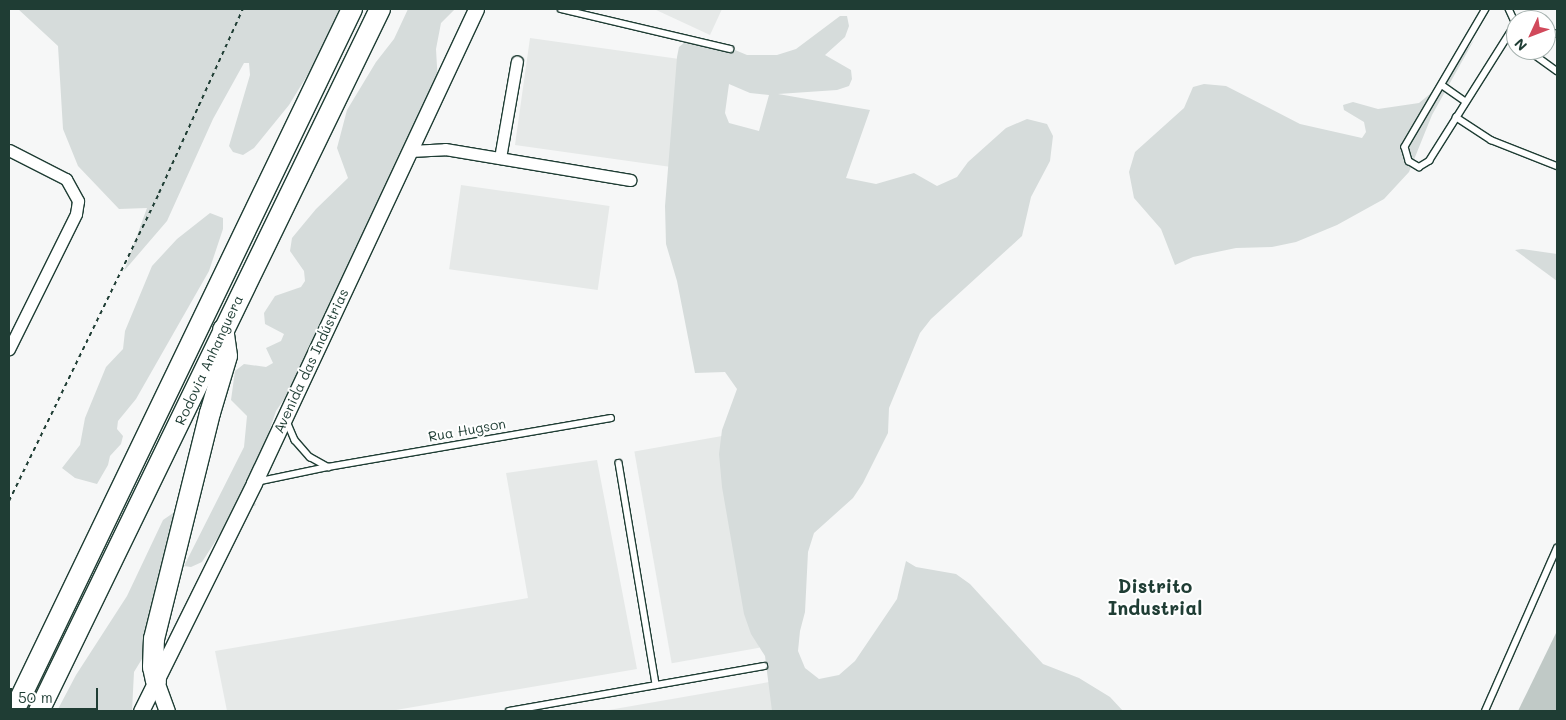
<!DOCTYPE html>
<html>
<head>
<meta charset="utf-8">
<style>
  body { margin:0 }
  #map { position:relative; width:1566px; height:720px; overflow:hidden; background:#f6f7f7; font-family:Mali,sans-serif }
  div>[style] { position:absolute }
  .built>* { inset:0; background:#e6e9e8; transform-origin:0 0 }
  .green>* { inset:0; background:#d6dcdb }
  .building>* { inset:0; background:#c0c9c6 }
  .path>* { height:2px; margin-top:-1px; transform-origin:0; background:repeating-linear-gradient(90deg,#1f3d34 0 4px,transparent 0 8px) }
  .roads { filter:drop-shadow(1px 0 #1f3d34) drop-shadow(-1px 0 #1f3d34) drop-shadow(0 1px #1f3d34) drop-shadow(0 -1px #1f3d34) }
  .lane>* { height:5.5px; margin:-2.75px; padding:0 2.75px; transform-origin:2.75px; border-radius:2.75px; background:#fff }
  .street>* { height:11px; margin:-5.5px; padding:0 5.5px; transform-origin:5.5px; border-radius:5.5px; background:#fff }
  .secondary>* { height:15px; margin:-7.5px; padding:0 7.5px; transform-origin:7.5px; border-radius:7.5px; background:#fff }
  .highway>* { height:20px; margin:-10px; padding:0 10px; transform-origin:10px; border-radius:10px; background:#fff }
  span { translate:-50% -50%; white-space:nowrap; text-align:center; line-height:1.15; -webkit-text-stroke:4px #fff; paint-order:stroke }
  .street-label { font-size:14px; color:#1f3d34 }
  .district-label { font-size:19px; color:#1f3d34; font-weight:700 }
  .frame { position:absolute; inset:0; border:10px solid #1f3d34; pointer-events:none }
  .north { position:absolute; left:1506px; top:10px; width:50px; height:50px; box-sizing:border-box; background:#fff; border:1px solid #a5b1ae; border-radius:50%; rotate:227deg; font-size:14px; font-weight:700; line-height:20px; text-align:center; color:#1f3d34 }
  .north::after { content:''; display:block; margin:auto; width:18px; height:22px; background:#d1495b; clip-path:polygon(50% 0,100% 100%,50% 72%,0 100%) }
  .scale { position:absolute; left:10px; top:688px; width:88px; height:22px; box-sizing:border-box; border:2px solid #1f3d34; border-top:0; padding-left:6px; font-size:15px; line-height:18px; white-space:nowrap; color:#1f3d34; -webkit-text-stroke:4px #fff; paint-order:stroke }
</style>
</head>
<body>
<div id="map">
  <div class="built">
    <div style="clip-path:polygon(654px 9px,722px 9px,710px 35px)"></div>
    <div style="left:530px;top:38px;width:156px;height:108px;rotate:8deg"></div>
    <div style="left:461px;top:185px;width:150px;height:85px;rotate:8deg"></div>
    <div style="left:722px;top:436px;width:215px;height:89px;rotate:80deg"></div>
    <div style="clip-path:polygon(597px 460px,637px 669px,390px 711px,227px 711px,215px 651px,528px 598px,506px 473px)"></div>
    <div style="clip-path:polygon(775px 681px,780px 711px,603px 711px)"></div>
  </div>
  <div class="green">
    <div style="clip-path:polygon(18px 9px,341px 9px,318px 58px,289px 105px,254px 148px,243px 155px,233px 152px,229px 146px,250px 75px,249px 63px,244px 63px,213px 119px,167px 221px,124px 271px,147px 208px,119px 209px,78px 166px,63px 129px,58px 46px)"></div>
    <div style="clip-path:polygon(408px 9px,455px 9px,441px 23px,436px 49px,438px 84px,291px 389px,276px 411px,249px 491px,256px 505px,231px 517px,202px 562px,191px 567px,184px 566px,244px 447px,247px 416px,231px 400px,235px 371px,244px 364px,266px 367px,273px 363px,266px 348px,281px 341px,284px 334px,265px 324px,264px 313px,275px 296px,301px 287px,305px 281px,304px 271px,290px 251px,292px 238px,316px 209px,348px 178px,337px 148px,347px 110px,376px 62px,394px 39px)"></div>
    <div style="clip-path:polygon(evenodd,840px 16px,847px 16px,849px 26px,845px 37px,825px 55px,851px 70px,852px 79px,849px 86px,837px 90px,778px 94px,870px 110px,846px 178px,876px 184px,914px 173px,937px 186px,957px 177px,968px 162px,1006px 128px,1027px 119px,1047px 124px,1053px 136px,1050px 161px,1031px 197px,1022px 236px,931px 319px,920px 333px,889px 408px,888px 433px,863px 483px,853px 498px,814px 533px,808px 552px,805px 612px,800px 631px,798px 651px,805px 668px,819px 679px,839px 675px,855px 661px,897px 599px,906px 561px,916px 567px,956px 574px,970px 584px,1043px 664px,1079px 678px,1110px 697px,1123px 711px,772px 711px,765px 656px,751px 634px,744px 614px,722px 487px,719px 454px,722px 430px,737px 389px,725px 372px,695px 373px,677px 281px,666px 244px,665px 206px,677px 57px,679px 47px,685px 42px,711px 40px,747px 55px,777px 55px,796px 49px,840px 16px,729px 84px,750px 93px,769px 95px,759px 131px,729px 123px,725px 113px,729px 84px)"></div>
    <div style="clip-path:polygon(1474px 40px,1432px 115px,1409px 172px,1384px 199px,1337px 225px,1296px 242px,1272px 247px,1236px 248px,1193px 257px,1175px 265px,1161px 229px,1134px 198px,1129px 172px,1135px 152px,1184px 108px,1193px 87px,1204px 84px,1226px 86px,1300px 124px,1362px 138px,1366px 132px,1364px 122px,1344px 110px,1343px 105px,1353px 102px,1378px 109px,1419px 103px,1436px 89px)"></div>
    <div style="clip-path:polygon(210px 213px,223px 218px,223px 229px,209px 271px,136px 399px,118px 421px,117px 429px,123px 436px,121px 444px,110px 456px,108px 465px,97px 484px,75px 478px,62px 468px,80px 445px,85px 418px,106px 367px,123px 349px,125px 331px,152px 266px,177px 239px)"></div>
    <div style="clip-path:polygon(1522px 249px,1557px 254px,1557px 281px,1515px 250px)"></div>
    <div style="clip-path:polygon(176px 511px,145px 654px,134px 672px,132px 711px,57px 711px,76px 675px,127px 596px,163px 520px)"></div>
  </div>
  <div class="building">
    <div style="clip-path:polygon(1557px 631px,1557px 711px,1518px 711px)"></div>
  </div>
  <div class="path">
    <div style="left:9px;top:501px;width:343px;rotate:-64deg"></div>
    <div style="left:159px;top:193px;width:202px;rotate:-65.5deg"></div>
  </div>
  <div class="roads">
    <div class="lane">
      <div style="left:561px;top:9px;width:174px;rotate:13.3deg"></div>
      <div style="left:1486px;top:9px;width:160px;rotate:120.4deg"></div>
      <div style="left:1405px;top:147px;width:15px;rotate:74deg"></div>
      <div style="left:1409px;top:161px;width:12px;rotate:31deg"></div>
      <div style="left:1419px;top:167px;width:12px;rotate:-31deg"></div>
      <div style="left:1429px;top:161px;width:163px;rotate:-57.8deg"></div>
      <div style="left:1509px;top:9px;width:17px;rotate:65deg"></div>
      <div style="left:1546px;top:31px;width:11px;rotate:15deg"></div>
      <div style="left:1528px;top:50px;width:36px;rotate:36deg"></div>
      <div style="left:1442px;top:85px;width:29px;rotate:35deg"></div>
      <div style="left:1456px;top:117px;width:42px;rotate:33.3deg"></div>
      <div style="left:1491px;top:140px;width:71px;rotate:21.5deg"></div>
      <div style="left:286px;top:419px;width:23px;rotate:67deg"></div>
      <div style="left:295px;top:440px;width:23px;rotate:49deg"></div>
      <div style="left:310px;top:457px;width:21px;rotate:29deg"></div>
      <div style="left:619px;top:463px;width:225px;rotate:80.5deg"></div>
      <div style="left:256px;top:482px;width:74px;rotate:-11.8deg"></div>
      <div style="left:328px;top:467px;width:287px;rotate:-9.8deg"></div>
      <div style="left:509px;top:711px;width:259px;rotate:-10deg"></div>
      <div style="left:1485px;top:711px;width:178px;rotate:-66.2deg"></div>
    </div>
    <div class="street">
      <div style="left:9px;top:150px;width:64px;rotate:27deg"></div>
      <div style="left:66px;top:179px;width:25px;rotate:61deg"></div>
      <div style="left:78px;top:201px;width:13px;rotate:99deg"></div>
      <div style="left:76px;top:214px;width:151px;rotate:116.4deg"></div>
      <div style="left:410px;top:151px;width:35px;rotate:-3deg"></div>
      <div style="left:445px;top:149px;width:188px;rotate:9.5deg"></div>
      <div style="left:500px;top:158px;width:98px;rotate:-80.1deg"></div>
    </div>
    <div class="secondary">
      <div style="left:156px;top:681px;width:32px;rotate:70deg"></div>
      <div style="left:141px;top:711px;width:254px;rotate:-63.6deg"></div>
      <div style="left:254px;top:483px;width:523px;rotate:-64.9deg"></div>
    </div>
    <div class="highway">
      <div style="left:156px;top:681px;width:14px;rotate:-102deg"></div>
      <div style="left:153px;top:667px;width:28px;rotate:-88deg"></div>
      <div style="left:154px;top:639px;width:233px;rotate:-76.1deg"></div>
      <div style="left:210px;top:413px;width:59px;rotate:-73.4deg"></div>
      <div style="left:227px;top:356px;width:27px;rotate:-98deg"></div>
      <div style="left:14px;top:711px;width:779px;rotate:-64.29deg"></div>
      <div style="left:39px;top:711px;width:780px;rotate:-64.09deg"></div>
    </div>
  </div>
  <div class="street-label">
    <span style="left:209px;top:360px;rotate:-65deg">Rodovia Anhanguera</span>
    <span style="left:311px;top:361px;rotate:-65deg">Avenida das Indústrias</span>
    <span style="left:467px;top:430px;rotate:-10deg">Rua Hugson</span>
  </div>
  <div class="district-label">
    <span style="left:1155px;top:597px">Distrito<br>Industrial</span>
  </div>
  <div class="frame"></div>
  <div class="north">N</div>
  <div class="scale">50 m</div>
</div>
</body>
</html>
